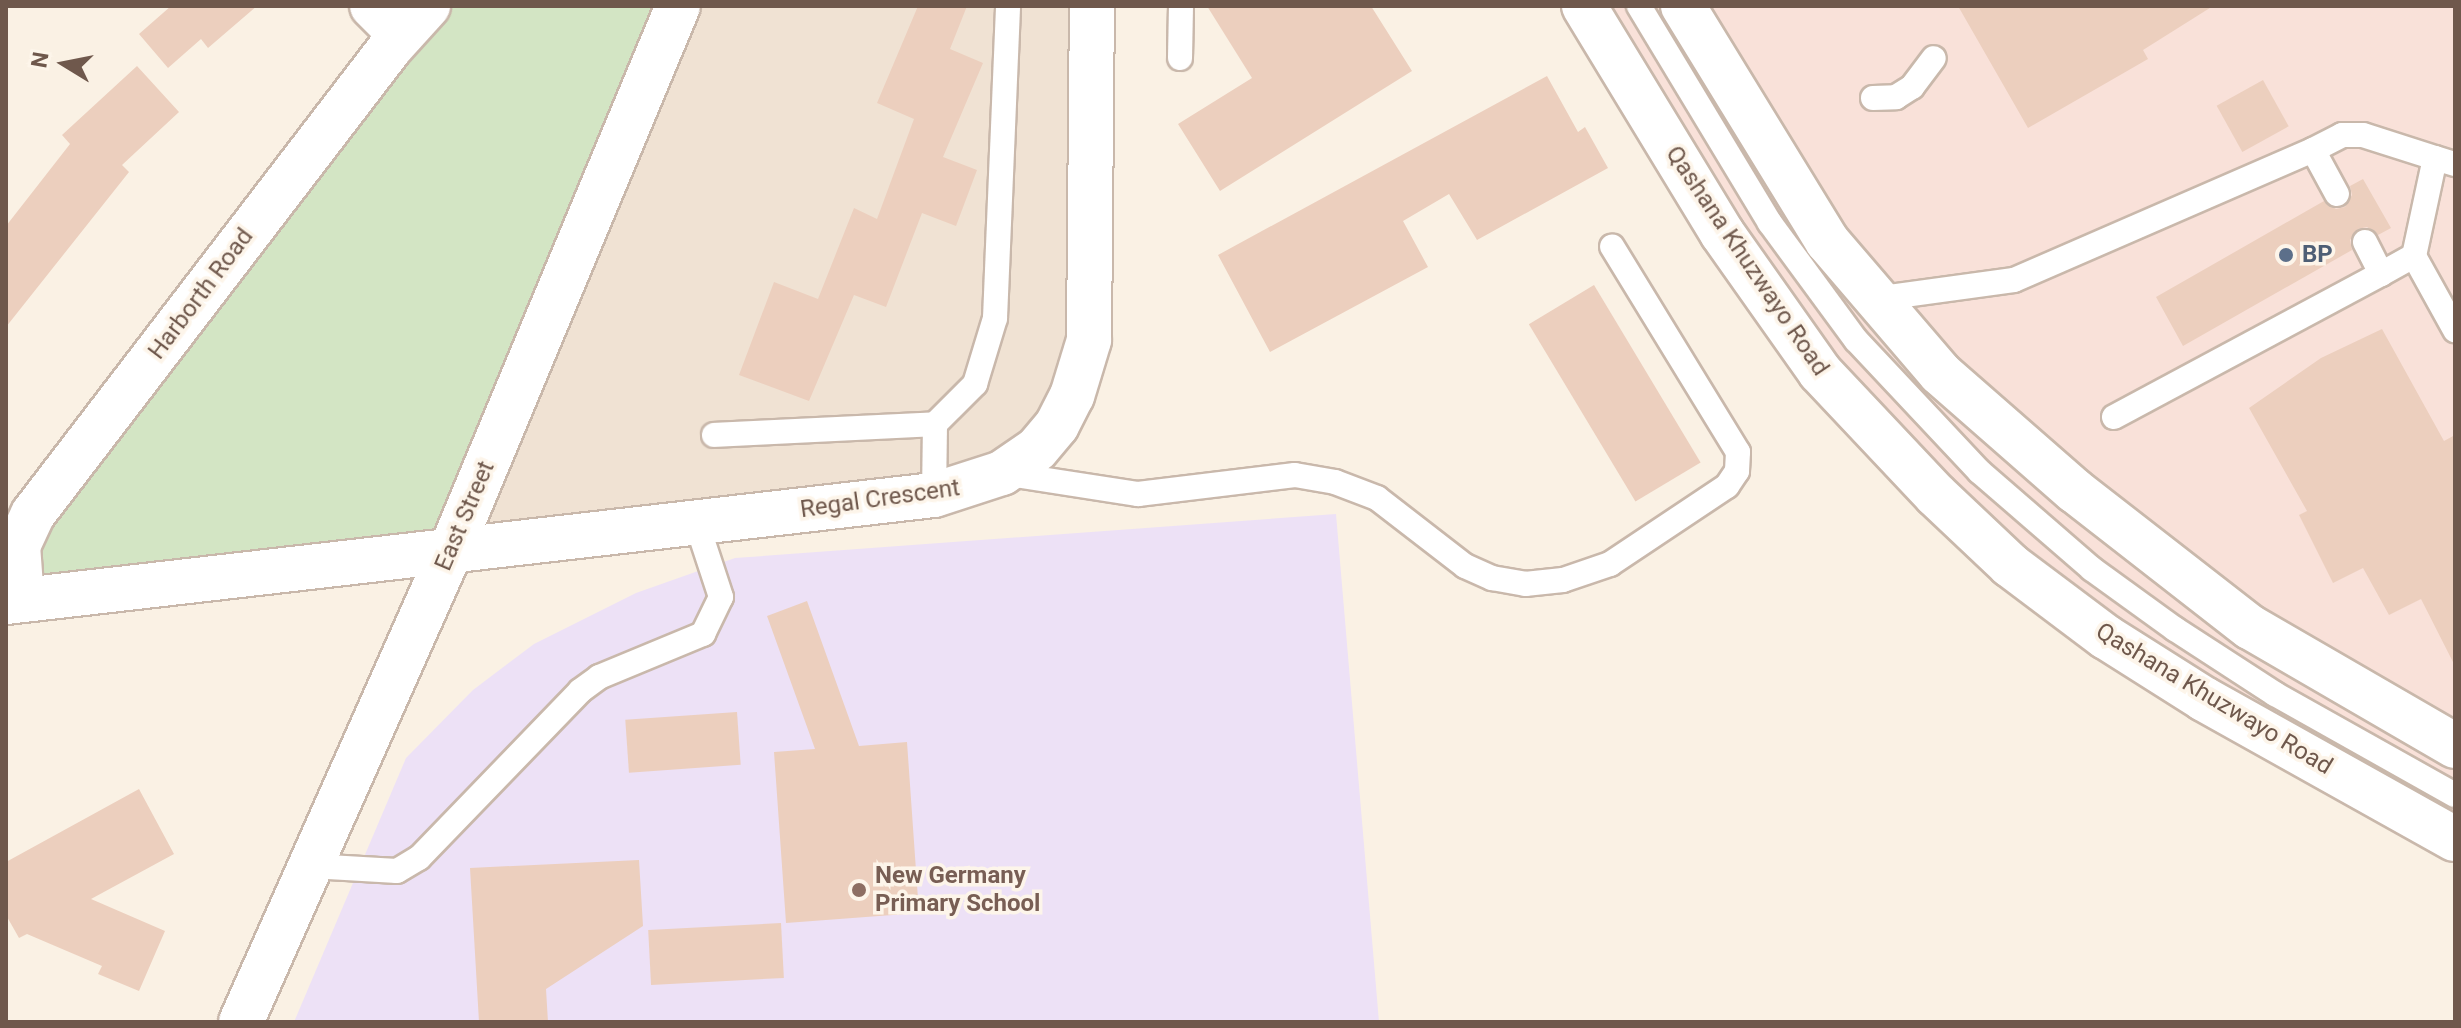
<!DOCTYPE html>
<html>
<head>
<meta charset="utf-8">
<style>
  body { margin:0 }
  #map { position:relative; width:2461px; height:1028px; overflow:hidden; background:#faf1e4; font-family:Roboto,sans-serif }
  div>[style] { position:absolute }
  .residential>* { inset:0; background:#f0e2d3 }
  .commercial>* { inset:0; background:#f9e1d9 }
  .education>* { inset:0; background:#ede1f6 }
  .green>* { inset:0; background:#d3e5c4 }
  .building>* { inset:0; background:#eccfbe; transform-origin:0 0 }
  .roads { filter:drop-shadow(2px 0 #c9b8ab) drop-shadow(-2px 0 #c9b8ab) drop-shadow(0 2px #c9b8ab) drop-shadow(0 -2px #c9b8ab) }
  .service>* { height:24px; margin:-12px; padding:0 12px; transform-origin:12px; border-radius:12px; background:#fff }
  .minor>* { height:44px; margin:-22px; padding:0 22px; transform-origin:22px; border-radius:22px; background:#fff }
  .tertiary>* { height:44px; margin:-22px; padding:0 22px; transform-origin:22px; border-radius:22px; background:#fff }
  .secondary>* { height:44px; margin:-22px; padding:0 22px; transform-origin:22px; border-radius:22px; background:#fff }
  .dots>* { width:22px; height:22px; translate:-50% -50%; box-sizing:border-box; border:4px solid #fdf5ea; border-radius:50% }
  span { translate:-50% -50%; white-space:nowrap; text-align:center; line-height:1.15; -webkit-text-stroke:7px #fdf5ea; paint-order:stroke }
  .service-label { font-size:24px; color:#4e5e75; font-weight:700 }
  .left { translate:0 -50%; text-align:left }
  .street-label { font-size:24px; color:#6f584c }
  .education-label { font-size:24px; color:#785e54; font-weight:700 }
  .frame { position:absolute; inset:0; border:8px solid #6f584c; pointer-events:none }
  .north { position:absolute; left:24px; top:24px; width:80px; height:80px; -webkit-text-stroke:6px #fdf5ea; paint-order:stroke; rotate:280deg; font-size:22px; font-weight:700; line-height:32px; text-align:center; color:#6f584c }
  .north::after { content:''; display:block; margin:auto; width:28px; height:36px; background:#6f584c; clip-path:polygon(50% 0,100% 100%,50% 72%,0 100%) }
</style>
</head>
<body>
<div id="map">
  <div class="residential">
    <div style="clip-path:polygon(679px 6px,1095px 6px,1076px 393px,984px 484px,452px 551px)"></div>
  </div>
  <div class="commercial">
    <div style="clip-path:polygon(1589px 6px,2455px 6px,2455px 833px,2112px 634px,1822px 368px)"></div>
  </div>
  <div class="education">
    <div style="clip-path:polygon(1336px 514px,1379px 1022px,294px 1022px,406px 758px,473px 690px,534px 644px,636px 593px,735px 558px)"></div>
  </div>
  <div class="green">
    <div style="clip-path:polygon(427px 6px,679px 6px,452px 551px,22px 604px,17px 543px)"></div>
  </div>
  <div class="building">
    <div style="clip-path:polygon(171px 6px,257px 6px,208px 48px,201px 39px,168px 68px,139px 34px)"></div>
    <div style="clip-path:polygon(918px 6px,967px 6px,950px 49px,983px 63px,943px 157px,977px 170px,956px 226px,922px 213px,886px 307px,854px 295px,809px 401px,739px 375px,774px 282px,818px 299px,854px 208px,877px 219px,914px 119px,877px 103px)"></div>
    <div style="clip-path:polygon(1207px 6px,1371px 6px,1412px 71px,1220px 191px,1178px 124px,1252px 78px)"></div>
    <div style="clip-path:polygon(1958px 6px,2213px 6px,2143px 50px,2148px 59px,2028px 128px)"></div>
    <div style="clip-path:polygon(137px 66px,179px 112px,122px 165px,129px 172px,6px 327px,6px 226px,70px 144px,62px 135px)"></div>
    <div style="clip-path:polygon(1547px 76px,1578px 132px,1585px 127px,1608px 168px,1477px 240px,1449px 194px,1403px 221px,1428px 267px,1270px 352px,1218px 255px)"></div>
    <div style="left:2263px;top:80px;width:53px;height:53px;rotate:61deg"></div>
    <div style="clip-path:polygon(2363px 179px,2391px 228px,2378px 235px,2367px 227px,2358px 229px,2350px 240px,2352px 250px,2183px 346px,2156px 297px,2324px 201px,2336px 209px,2345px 207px,2352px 195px,2350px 186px)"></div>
    <div style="left:1594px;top:285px;width:207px;height:76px;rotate:59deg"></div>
    <div style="clip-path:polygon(2382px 329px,2444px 441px,2455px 435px,2455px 666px,2421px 599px,2389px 615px,2363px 568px,2333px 583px,2299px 515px,2307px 511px,2249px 408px,2321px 358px)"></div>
    <div style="clip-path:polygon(807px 601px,859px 746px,907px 742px,919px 913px,786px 923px,774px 752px,815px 749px,767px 616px)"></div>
    <div style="left:737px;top:712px;width:53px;height:112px;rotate:86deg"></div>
    <div style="clip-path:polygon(139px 789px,174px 854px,91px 899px,165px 931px,139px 991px,98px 974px,102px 966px,27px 934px,19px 938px,6px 915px,6px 862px)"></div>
    <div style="clip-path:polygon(639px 860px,643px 926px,546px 989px,548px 1022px,479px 1022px,470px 868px)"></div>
    <div style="left:781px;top:923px;width:55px;height:133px;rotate:87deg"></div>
  </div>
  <div class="roads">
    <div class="service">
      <div style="left:1639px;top:6px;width:253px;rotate:58.9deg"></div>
      <div style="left:1770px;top:223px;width:145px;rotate:53.7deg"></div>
      <div style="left:1856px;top:340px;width:181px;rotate:46.8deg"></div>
      <div style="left:1980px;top:472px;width:148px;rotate:40.9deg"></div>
      <div style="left:2092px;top:569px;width:102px;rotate:35.9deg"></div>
      <div style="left:2175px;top:629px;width:119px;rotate:33deg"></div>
      <div style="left:2275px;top:694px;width:206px;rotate:29.3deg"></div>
      <div style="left:1180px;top:58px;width:52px;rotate:-88.9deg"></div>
      <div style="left:1873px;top:98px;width:23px;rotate:-2deg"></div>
      <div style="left:1896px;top:97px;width:19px;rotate:-32deg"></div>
      <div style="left:1912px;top:87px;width:36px;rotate:-53deg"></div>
      <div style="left:2313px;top:150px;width:33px;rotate:-27deg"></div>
      <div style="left:2342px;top:135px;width:21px"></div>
      <div style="left:2363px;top:135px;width:76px;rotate:17.7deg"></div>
      <div style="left:2365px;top:242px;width:36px;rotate:63deg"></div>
      <div style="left:2381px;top:274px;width:38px;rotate:-29deg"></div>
      <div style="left:2414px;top:256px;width:100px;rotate:-77.9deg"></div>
      <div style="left:2435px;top:158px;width:21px;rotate:17deg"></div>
      <div style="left:2414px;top:256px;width:85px;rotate:61deg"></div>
      <div style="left:1875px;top:299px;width:140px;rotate:-7.8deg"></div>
      <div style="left:2014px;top:280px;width:326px;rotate:-23.5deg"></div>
      <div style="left:2313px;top:150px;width:50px;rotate:61.4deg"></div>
      <div style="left:2114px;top:417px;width:303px;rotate:-28.2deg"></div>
      <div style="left:935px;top:424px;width:57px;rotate:-45deg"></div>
      <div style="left:975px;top:384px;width:69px;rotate:-73.1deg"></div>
      <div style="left:995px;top:318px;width:312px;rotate:-87.6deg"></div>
      <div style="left:714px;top:435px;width:221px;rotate:-2.8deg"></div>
      <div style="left:935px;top:424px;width:71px;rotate:90.8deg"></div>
      <div style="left:1002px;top:473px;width:138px;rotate:8.8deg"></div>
      <div style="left:1138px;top:494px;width:158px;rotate:-6.9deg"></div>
      <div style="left:1295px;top:475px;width:41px;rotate:9.9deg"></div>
      <div style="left:1335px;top:482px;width:45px;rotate:20.9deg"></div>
      <div style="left:1377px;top:498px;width:111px;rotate:37.7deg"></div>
      <div style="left:1465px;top:566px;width:30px;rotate:24deg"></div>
      <div style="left:1492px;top:578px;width:34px;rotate:10deg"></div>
      <div style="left:1525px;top:584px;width:38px;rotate:-6deg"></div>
      <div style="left:1563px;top:580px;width:50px;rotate:-18.8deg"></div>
      <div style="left:1610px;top:564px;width:141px;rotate:-33.7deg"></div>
      <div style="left:1727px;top:486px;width:18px;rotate:-56deg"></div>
      <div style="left:1737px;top:471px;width:19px;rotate:-87deg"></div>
      <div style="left:1738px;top:452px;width:241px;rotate:-121.5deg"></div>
      <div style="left:311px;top:866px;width:86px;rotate:3.3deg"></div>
      <div style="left:397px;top:871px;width:26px;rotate:-31deg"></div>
      <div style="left:419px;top:858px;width:232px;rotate:-46deg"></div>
      <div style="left:580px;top:691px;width:24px;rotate:-36deg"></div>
      <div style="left:599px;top:677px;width:113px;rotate:-22.5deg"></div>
      <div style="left:703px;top:634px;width:41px;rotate:-64.1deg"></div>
      <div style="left:721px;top:597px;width:80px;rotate:-108.2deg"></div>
    </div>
    <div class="minor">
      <div style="left:372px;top:6px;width:41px;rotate:45deg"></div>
      <div style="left:22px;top:600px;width:54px;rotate:-94.2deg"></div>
      <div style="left:18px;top:546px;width:35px;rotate:-65deg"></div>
      <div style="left:33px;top:514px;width:587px;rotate:-52.54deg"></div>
      <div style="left:390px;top:48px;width:57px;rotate:-47.9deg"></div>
      <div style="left:6px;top:602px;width:934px;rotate:-6.58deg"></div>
      <div style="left:934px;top:495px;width:71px;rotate:-17.9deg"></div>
      <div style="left:1002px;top:473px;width:42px;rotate:-34.4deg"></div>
      <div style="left:1037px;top:449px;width:31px;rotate:-50deg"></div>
      <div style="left:1057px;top:425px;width:33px;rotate:-63deg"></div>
      <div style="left:1072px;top:396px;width:59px;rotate:-73.1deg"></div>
      <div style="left:1089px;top:340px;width:334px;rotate:-89.5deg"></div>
    </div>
    <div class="tertiary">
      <div style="left:241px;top:1022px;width:517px;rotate:-66.01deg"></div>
      <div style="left:451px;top:550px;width:589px;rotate:-67.35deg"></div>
    </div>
    <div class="secondary">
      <div style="left:1584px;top:6px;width:266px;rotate:58.7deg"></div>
      <div style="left:1722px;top:233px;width:170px;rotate:54.8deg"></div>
      <div style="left:1820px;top:372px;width:169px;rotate:46.7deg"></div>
      <div style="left:1936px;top:495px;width:102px;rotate:43.4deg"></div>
      <div style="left:2010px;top:565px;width:120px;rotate:36.9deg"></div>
      <div style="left:2106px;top:637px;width:116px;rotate:32.3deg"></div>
      <div style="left:2204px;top:699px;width:287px;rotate:29.2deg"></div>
      <div style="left:1683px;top:6px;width:276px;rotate:58.5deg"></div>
      <div style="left:1827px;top:241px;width:174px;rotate:49.4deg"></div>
      <div style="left:1940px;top:373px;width:179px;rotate:41.2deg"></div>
      <div style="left:2075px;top:491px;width:222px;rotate:37.9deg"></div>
      <div style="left:2250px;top:627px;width:237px;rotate:30.1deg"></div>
    </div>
  </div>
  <div class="dots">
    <div style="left:2286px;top:255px;background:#5c6f8a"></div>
    <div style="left:859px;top:890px;background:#8d6e63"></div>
  </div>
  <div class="service-label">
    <span class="left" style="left:2302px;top:255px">BP</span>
  </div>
  <div class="street-label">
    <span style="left:1747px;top:261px;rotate:56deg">Qashana Khuzwayo Road</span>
    <span style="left:201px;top:294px;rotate:-53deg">Harborth Road</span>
    <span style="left:880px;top:499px;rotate:-8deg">Regal Crescent</span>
    <span style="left:465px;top:516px;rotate:-67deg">East Street</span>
    <span style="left:2214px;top:699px;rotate:31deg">Qashana Khuzwayo Road</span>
  </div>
  <div class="education-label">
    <span class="left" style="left:875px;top:890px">New Germany<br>Primary School</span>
  </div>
  <div class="frame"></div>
  <div class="north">N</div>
</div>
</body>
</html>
